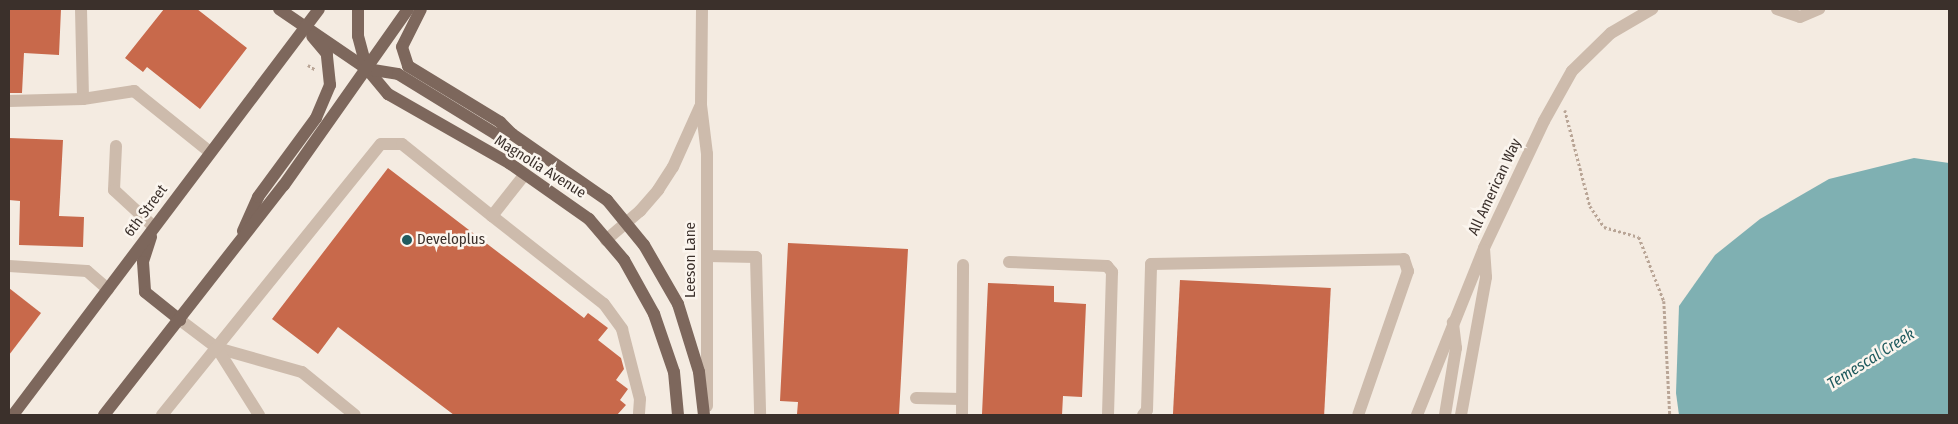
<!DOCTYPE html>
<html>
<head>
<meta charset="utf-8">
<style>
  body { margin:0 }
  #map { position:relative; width:1958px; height:424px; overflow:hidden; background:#f4ebe1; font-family:"Fira Sans Condensed",sans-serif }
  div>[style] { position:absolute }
  .water>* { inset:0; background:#7fb0b2 }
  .building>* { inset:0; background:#c8694b; transform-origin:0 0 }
  .path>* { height:2.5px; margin-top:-1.25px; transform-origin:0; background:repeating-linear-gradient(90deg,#b9a596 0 2.5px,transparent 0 5px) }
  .minor>* { height:12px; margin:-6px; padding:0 6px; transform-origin:6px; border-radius:6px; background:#cdbbac }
  .major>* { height:12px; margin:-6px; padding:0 6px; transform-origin:6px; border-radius:6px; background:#7d675c }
  .dots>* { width:14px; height:14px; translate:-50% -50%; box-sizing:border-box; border:2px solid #fbf5ee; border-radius:50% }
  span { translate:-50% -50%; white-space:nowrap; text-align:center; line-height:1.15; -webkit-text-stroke:5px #fbf5ee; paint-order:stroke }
  .street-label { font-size:15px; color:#3b302b }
  .poi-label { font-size:15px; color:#3b302b }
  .left { translate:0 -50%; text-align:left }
  .water-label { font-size:16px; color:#1f5a5e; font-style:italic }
  .frame { position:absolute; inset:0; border:10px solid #3b302b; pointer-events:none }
</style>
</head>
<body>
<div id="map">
  <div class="water">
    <div style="clip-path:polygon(1914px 158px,1949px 163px,1949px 415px,1679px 415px,1676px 393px,1679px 306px,1715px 255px,1760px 219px,1829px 179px)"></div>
  </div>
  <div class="building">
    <div style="clip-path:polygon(9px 9px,61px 9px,59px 55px,24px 53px,22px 93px,9px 93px)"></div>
    <div style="clip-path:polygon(164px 9px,197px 9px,247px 48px,200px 109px,147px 67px,143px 72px,125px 58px)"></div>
    <div style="clip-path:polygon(9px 138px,63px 140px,59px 216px,84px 217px,83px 247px,19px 245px,20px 201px,9px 200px)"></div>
    <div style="clip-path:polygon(388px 168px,584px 318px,588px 313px,608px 328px,598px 340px,621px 358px,624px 369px,616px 380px,628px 389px,620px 400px,626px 405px,617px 415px,454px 415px,338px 327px,318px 354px,272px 319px)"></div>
    <div style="clip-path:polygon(788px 243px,908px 249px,899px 415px,797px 414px,798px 402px,780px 401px)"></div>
    <div style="left:1180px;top:280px;width:151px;height:135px;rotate:3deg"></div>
    <div style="clip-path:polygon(988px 283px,1054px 286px,1054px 302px,1086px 304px,1082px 397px,1063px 396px,1062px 415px,982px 414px)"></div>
    <div style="clip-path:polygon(9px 288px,41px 313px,9px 355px)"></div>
  </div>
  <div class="path">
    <div style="left:308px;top:65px;width:9px;rotate:32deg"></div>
    <div style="left:1565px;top:110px;width:99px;rotate:75.4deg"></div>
    <div style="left:1590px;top:206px;width:25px;rotate:56deg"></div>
    <div style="left:1604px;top:227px;width:36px;rotate:16deg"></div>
    <div style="left:1639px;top:237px;width:69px;rotate:68.7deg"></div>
    <div style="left:1664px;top:301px;width:114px;rotate:87deg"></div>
  </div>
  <div class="minor">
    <div style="left:81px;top:9px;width:90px;rotate:88.7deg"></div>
    <div style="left:83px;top:99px;width:52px;rotate:-8.9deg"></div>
    <div style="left:134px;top:91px;width:97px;rotate:38.8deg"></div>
    <div style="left:702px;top:9px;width:96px;rotate:90.6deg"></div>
    <div style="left:701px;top:105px;width:49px;rotate:83deg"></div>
    <div style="left:707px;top:154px;width:252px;rotate:90deg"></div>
    <div style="left:1777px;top:9px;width:24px;rotate:19deg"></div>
    <div style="left:1800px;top:17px;width:21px;rotate:-23deg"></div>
    <div style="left:9px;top:101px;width:74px;rotate:-1.5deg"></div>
    <div style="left:116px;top:146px;width:44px;rotate:92.6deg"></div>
    <div style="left:114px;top:190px;width:54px;rotate:42.8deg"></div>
    <div style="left:492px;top:216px;width:142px;rotate:38.2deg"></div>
    <div style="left:604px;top:304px;width:31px;rotate:54deg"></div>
    <div style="left:622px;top:329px;width:72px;rotate:75.6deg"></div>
    <div style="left:640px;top:399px;width:16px;rotate:94deg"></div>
    <div style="left:606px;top:240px;width:45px;rotate:-40.5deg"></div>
    <div style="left:640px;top:211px;width:28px;rotate:-49deg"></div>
    <div style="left:658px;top:190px;width:27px;rotate:-57deg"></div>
    <div style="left:673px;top:167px;width:66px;rotate:-65.8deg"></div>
    <div style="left:708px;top:256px;width:48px;rotate:1.2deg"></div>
    <div style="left:756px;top:257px;width:158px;rotate:88.5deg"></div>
    <div style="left:1009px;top:262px;width:98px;rotate:2.3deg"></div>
    <div style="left:1107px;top:266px;width:8px;rotate:50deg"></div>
    <div style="left:1112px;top:272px;width:143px;rotate:91.6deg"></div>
    <div style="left:9px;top:266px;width:78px;rotate:3.7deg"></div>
    <div style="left:87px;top:271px;width:28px;rotate:41deg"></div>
    <div style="left:180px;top:320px;width:46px;rotate:37.1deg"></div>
    <div style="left:217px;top:348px;width:88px;rotate:15.8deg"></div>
    <div style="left:302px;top:372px;width:68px;rotate:39.1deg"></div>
    <div style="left:217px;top:348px;width:79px;rotate:57.9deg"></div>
    <div style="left:916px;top:398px;width:46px;rotate:1.2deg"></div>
    <div style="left:162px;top:415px;width:348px;rotate:-51.1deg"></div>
    <div style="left:381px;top:144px;width:21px"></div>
    <div style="left:402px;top:144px;width:115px;rotate:38.7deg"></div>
    <div style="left:492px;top:216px;width:53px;rotate:-51.8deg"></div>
    <div style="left:962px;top:415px;width:150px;rotate:-89.6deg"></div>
    <div style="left:1143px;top:415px;width:6px;rotate:-51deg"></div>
    <div style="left:1147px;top:410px;width:146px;rotate:-88.4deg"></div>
    <div style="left:1151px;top:264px;width:253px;rotate:-1.1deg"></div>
    <div style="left:1404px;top:259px;width:13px;rotate:72deg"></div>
    <div style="left:1408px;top:271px;width:152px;rotate:109.1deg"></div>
    <div style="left:1417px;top:415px;width:180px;rotate:-68.1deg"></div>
    <div style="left:1484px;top:248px;width:140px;rotate:-64.7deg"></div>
    <div style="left:1544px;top:121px;width:57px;rotate:-60.8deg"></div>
    <div style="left:1572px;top:71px;width:54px;rotate:-44.3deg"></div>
    <div style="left:1611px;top:33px;width:48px;rotate:-30.3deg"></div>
    <div style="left:1445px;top:415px;width:68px;rotate:-80.7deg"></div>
    <div style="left:1456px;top:348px;width:26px;rotate:-97deg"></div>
    <div style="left:1461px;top:415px;width:140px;rotate:-79.7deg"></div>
    <div style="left:1486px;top:277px;width:27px;rotate:-94deg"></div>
  </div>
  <div class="major">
    <div style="left:279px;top:9px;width:107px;rotate:34.3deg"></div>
    <div style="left:367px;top:69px;width:33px;rotate:50deg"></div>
    <div style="left:388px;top:94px;width:139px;rotate:29.7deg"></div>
    <div style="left:509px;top:163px;width:98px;rotate:35deg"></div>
    <div style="left:589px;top:219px;width:54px;rotate:49.5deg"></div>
    <div style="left:624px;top:260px;width:62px;rotate:60.9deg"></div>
    <div style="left:654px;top:314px;width:61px;rotate:71deg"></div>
    <div style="left:674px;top:372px;width:43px;rotate:84.7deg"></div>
    <div style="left:358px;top:9px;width:27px;rotate:90deg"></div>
    <div style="left:358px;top:36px;width:34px;rotate:75deg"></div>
    <div style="left:421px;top:9px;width:42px;rotate:116.6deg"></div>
    <div style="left:402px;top:47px;width:20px;rotate:72deg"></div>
    <div style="left:408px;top:66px;width:108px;rotate:31.3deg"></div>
    <div style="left:500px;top:122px;width:17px;rotate:45deg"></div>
    <div style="left:367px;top:69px;width:31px;rotate:9deg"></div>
    <div style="left:398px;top:74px;width:115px;rotate:31.5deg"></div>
    <div style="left:496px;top:134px;width:16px"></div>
    <div style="left:512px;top:134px;width:116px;rotate:34.8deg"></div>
    <div style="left:607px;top:200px;width:58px;rotate:50.6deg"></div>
    <div style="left:644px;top:245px;width:68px;rotate:60deg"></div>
    <div style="left:678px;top:304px;width:71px;rotate:72.8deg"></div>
    <div style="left:699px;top:372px;width:43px;rotate:83.4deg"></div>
    <div style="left:243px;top:231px;width:37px;rotate:-66deg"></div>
    <div style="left:258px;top:197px;width:98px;rotate:-53.7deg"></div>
    <div style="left:316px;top:118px;width:36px;rotate:-67deg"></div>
    <div style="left:330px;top:85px;width:31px;rotate:-96deg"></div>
    <div style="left:327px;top:54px;width:23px;rotate:-130deg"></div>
    <div style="left:151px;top:237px;width:26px;rotate:108deg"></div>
    <div style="left:143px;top:262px;width:30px;rotate:86deg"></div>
    <div style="left:145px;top:292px;width:45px;rotate:38.7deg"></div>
    <div style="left:13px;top:415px;width:508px;rotate:-52.99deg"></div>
    <div style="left:104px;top:415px;width:292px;rotate:-52deg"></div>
    <div style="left:284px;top:185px;width:215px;rotate:-54.8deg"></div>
  </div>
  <div class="dots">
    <div style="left:407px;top:240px;background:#1f5a5e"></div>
  </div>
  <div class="street-label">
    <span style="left:540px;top:167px;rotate:32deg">Magnolia Avenue</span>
    <span style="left:1495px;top:187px;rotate:-65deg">All American Way</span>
    <span style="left:146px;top:211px;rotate:-53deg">6th Street</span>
    <span style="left:691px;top:260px;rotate:-90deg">Leeson Lane</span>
  </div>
  <div class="poi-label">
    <span class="left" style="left:417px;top:240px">Developlus</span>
  </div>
  <div class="water-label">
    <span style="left:1871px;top:359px;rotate:-32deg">Temescal Creek</span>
  </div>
  <div class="frame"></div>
</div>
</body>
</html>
